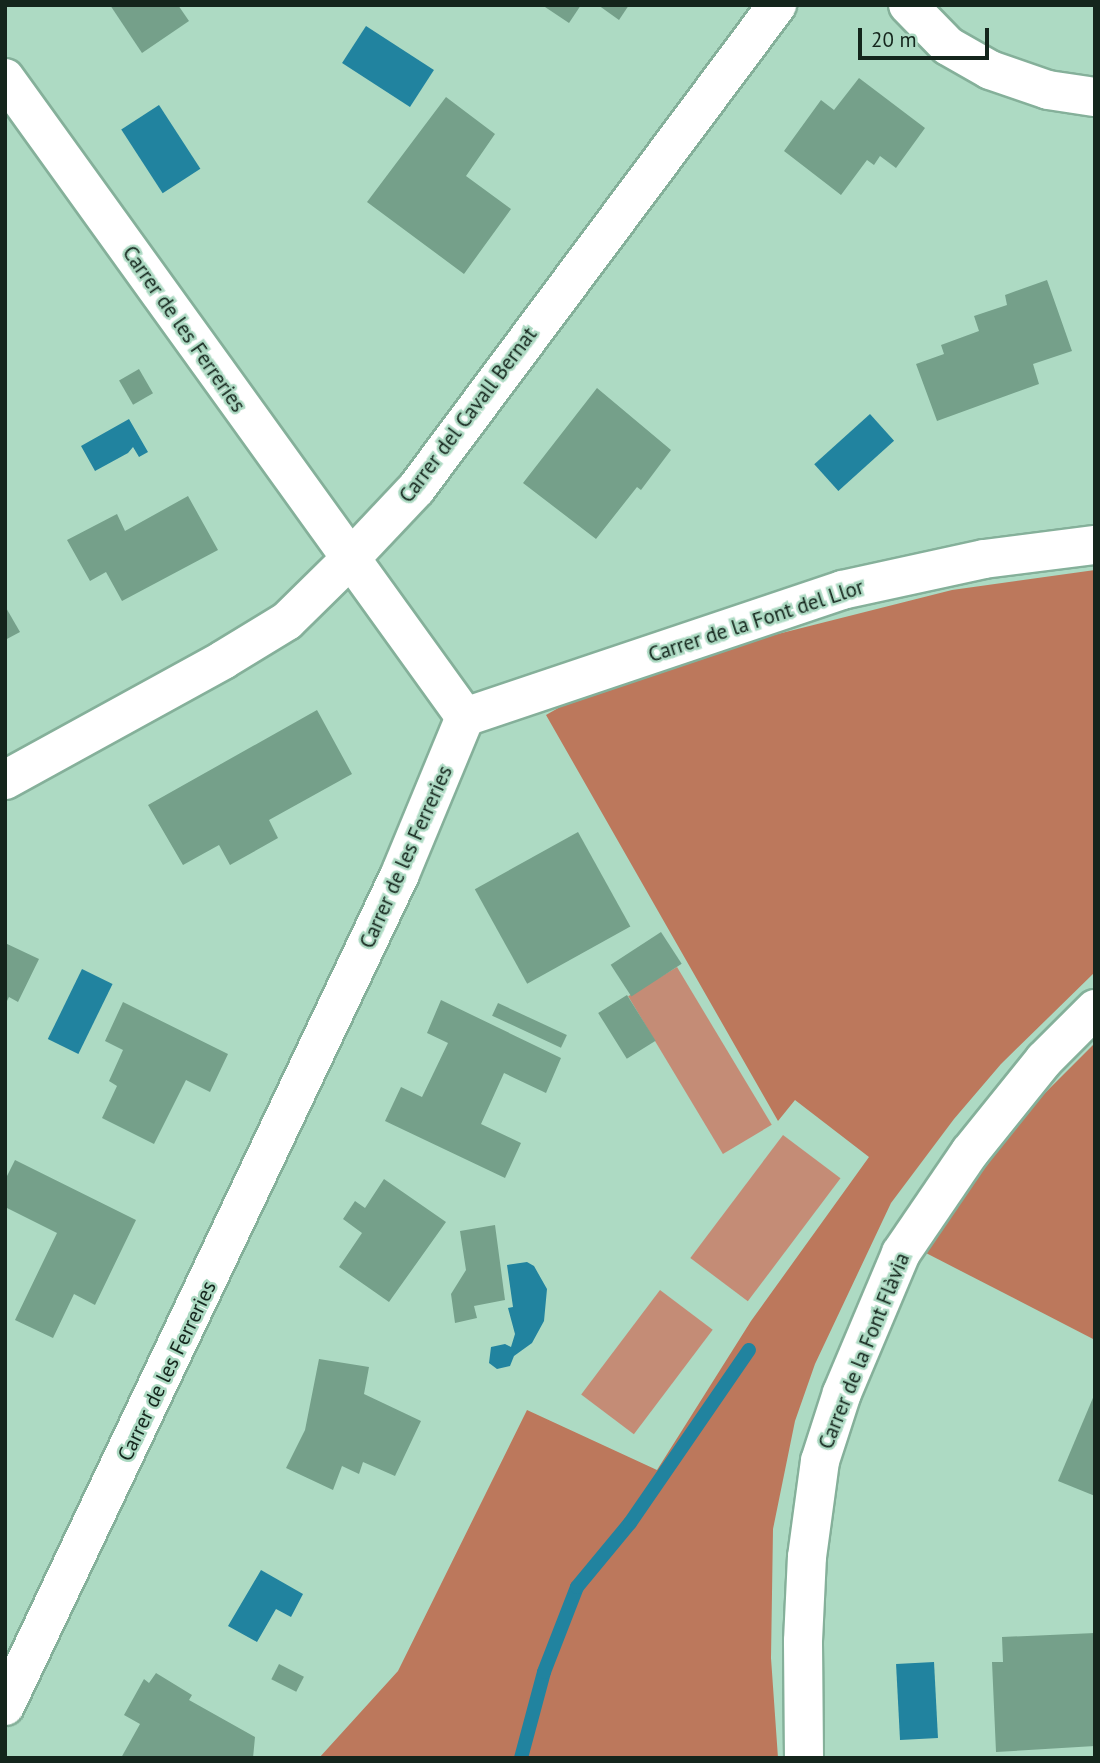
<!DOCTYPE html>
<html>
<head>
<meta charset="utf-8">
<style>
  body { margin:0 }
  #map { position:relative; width:1100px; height:1763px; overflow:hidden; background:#addac3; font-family:"PT Sans",sans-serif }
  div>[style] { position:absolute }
  .green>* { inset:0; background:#c48c76; transform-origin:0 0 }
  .forest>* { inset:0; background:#bc785c }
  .water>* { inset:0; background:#21839f; transform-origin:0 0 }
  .stream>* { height:14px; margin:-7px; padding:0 7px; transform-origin:7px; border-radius:7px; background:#21839f }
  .building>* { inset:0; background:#75a08a; transform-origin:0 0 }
  .roads { filter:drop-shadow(2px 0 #85b09a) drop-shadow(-2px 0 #85b09a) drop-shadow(0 2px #85b09a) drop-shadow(0 -2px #85b09a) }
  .street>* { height:38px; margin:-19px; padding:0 19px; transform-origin:19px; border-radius:19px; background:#fff }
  span { translate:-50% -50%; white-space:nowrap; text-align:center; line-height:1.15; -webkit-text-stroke:5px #addac3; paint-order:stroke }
  .street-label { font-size:21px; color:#14251c }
  .frame { position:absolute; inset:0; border:7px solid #14251c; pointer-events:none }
  .scale { position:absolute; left:858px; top:28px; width:131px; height:32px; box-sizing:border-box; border:4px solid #14251c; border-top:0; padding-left:9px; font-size:21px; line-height:24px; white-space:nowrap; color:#14251c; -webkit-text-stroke:5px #addac3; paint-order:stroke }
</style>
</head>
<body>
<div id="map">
  <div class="green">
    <div style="left:677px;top:967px;width:184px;height:57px;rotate:59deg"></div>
    <div style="left:783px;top:1135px;width:72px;height:154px;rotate:37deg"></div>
    <div style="left:660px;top:1290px;width:66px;height:131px;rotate:37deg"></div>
  </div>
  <div class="forest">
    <div style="clip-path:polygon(1095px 570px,1095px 972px,1001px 1064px,954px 1119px,891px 1203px,815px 1364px,795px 1421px,773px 1529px,771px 1658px,778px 1758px,319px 1758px,398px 1671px,527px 1410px,657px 1470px,751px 1321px,869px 1157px,795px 1100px,778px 1121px,546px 715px,567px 703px,722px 648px,952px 590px)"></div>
    <div style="clip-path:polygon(1095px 1043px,1095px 1340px,926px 1253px,979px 1171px,1042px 1096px)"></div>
  </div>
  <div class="water">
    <div style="left:366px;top:26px;width:81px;height:44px;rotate:33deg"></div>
    <div style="left:159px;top:105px;width:76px;height:45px;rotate:57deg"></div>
    <div style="left:870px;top:414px;width:36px;height:75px;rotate:48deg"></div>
    <div style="clip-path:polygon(129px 419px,148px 452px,139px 457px,133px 447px,128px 453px,95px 471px,81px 446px)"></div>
    <div style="left:82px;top:969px;width:34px;height:78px;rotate:26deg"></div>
    <div style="clip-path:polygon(527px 1262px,534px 1266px,547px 1289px,544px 1321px,532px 1343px,514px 1356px,510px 1366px,497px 1369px,489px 1363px,491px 1347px,505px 1344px,511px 1347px,515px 1334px,508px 1308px,513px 1307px,507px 1265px)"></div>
    <div style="clip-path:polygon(261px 1570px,303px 1594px,291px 1617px,276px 1609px,257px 1642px,228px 1626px)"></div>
    <div style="left:934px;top:1662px;width:76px;height:38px;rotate:87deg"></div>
  </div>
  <div class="stream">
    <div style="left:521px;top:1758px;width:89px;rotate:-75deg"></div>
    <div style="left:544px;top:1672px;width:91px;rotate:-68.8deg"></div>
    <div style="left:577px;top:1587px;width:83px;rotate:-50.4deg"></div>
    <div style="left:630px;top:1523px;width:210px;rotate:-55.5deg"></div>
  </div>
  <div class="building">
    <div style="clip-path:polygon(110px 5px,178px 5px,189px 21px,142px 53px)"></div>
    <div style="clip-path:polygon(542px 5px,581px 5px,569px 23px)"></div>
    <div style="clip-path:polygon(598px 5px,629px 5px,619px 20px)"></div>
    <div style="clip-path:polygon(859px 78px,925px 128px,896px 168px,880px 156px,874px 165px,867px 160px,841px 195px,784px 151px,821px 100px,834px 110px)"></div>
    <div style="clip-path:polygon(446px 97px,495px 134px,466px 176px,511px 209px,464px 274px,367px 202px)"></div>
    <div style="clip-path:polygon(1047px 280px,1072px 351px,1033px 364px,1039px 384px,937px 421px,916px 364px,944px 354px,941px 345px,979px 331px,974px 316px,1007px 305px,1005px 295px)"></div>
    <div style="left:139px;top:369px;width:28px;height:23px;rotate:60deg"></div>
    <div style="clip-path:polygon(597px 388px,671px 450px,641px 490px,637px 487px,596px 539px,523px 483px)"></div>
    <div style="clip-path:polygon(188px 496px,218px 550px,122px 601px,106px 572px,90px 581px,67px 540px,117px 514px,125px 531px)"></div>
    <div style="clip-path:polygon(5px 606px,20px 632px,5px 640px)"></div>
    <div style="clip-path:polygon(317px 710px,352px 774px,269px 820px,278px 838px,230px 865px,219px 845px,183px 865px,148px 805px)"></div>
    <div style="left:578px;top:832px;width:108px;height:118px;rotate:61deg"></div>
    <div style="left:661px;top:932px;width:38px;height:60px;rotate:57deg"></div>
    <div style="clip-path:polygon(5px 943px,39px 959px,18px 1002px,9px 997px,5px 1005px)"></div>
    <div style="left:627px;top:995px;width:54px;height:34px;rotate:58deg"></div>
    <div style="clip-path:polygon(441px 1000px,561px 1058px,546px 1093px,504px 1073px,481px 1124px,521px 1143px,505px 1178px,385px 1121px,401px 1087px,422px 1097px,448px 1043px,427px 1033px)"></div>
    <div style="clip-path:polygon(123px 1002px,228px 1054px,210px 1092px,186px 1080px,154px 1144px,102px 1118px,117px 1086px,109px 1081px,123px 1050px,105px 1041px)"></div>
    <div style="left:498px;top:1003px;width:76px;height:14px;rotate:25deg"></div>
    <div style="clip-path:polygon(15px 1160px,136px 1220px,95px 1305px,74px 1294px,53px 1338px,15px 1320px,57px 1233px,5px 1207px,5px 1180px)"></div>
    <div style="clip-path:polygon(384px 1179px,446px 1222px,389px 1302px,339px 1267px,362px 1233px,343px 1219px,355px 1201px,365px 1208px)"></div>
    <div style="clip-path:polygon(495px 1225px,505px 1300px,474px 1306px,477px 1318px,455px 1323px,451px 1294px,466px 1270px,460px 1231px)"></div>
    <div style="clip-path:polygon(319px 1359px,369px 1367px,364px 1394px,421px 1421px,395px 1476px,363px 1462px,359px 1474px,342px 1466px,333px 1490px,286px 1468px,305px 1430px)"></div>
    <div style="clip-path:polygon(1095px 1393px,1095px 1496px,1058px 1481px)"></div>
    <div style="clip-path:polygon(1095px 1633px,1095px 1746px,996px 1752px,992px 1662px,1003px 1662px,1002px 1637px)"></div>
    <div style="left:279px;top:1664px;width:28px;height:17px;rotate:27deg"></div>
    <div style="clip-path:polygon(156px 1673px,192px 1695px,189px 1700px,255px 1737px,253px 1758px,121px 1758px,140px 1724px,124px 1715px,144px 1679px,149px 1683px)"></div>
  </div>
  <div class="roads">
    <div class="street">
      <div style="left:908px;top:5px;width:57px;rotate:45.7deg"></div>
      <div style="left:948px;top:46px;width:48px;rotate:29.7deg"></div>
      <div style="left:990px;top:70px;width:61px;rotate:19deg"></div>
      <div style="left:1048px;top:90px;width:48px;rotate:8.5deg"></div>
      <div style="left:5px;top:78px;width:787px;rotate:54.25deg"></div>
      <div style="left:465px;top:717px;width:398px;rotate:-18.6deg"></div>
      <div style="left:842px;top:590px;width:145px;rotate:-12.3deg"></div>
      <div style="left:984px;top:559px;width:112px;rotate:-7.2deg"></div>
      <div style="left:5px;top:780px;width:249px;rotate:-28.8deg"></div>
      <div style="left:223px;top:660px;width:75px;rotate:-31.4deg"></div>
      <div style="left:287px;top:621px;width:87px;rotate:-44.5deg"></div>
      <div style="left:349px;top:560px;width:98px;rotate:-46.7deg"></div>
      <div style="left:416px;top:489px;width:604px;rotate:-53.28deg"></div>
      <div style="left:5px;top:1706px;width:921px;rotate:-64.6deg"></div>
      <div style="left:400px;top:874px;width:170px;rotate:-67.5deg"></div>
      <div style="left:804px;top:1758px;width:117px;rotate:-90.5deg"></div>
      <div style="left:803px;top:1641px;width:84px;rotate:-87.3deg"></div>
      <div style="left:807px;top:1557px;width:97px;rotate:-82.3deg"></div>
      <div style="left:820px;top:1461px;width:71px;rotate:-72.1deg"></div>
      <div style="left:842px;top:1393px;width:152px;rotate:-67.1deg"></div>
      <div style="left:901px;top:1253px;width:122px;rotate:-55.7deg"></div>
      <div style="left:970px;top:1152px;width:118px;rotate:-51.2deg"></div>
      <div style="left:1044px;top:1060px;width:72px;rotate:-45deg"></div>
    </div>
  </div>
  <div class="street-label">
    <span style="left:184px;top:329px;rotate:55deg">Carrer de les Ferreries</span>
    <span style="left:468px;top:415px;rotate:-53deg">Carrer del Cavall Bernat</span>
    <span style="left:756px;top:621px;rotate:-18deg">Carrer de la Font del Llor</span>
    <span style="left:406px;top:857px;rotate:-66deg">Carrer de les Ferreries</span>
    <span style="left:864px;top:1351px;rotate:-68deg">Carrer de la Font Flàvia</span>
    <span style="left:167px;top:1371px;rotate:-64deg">Carrer de les Ferreries</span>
  </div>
  <div class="frame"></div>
  <div class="scale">20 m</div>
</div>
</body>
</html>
